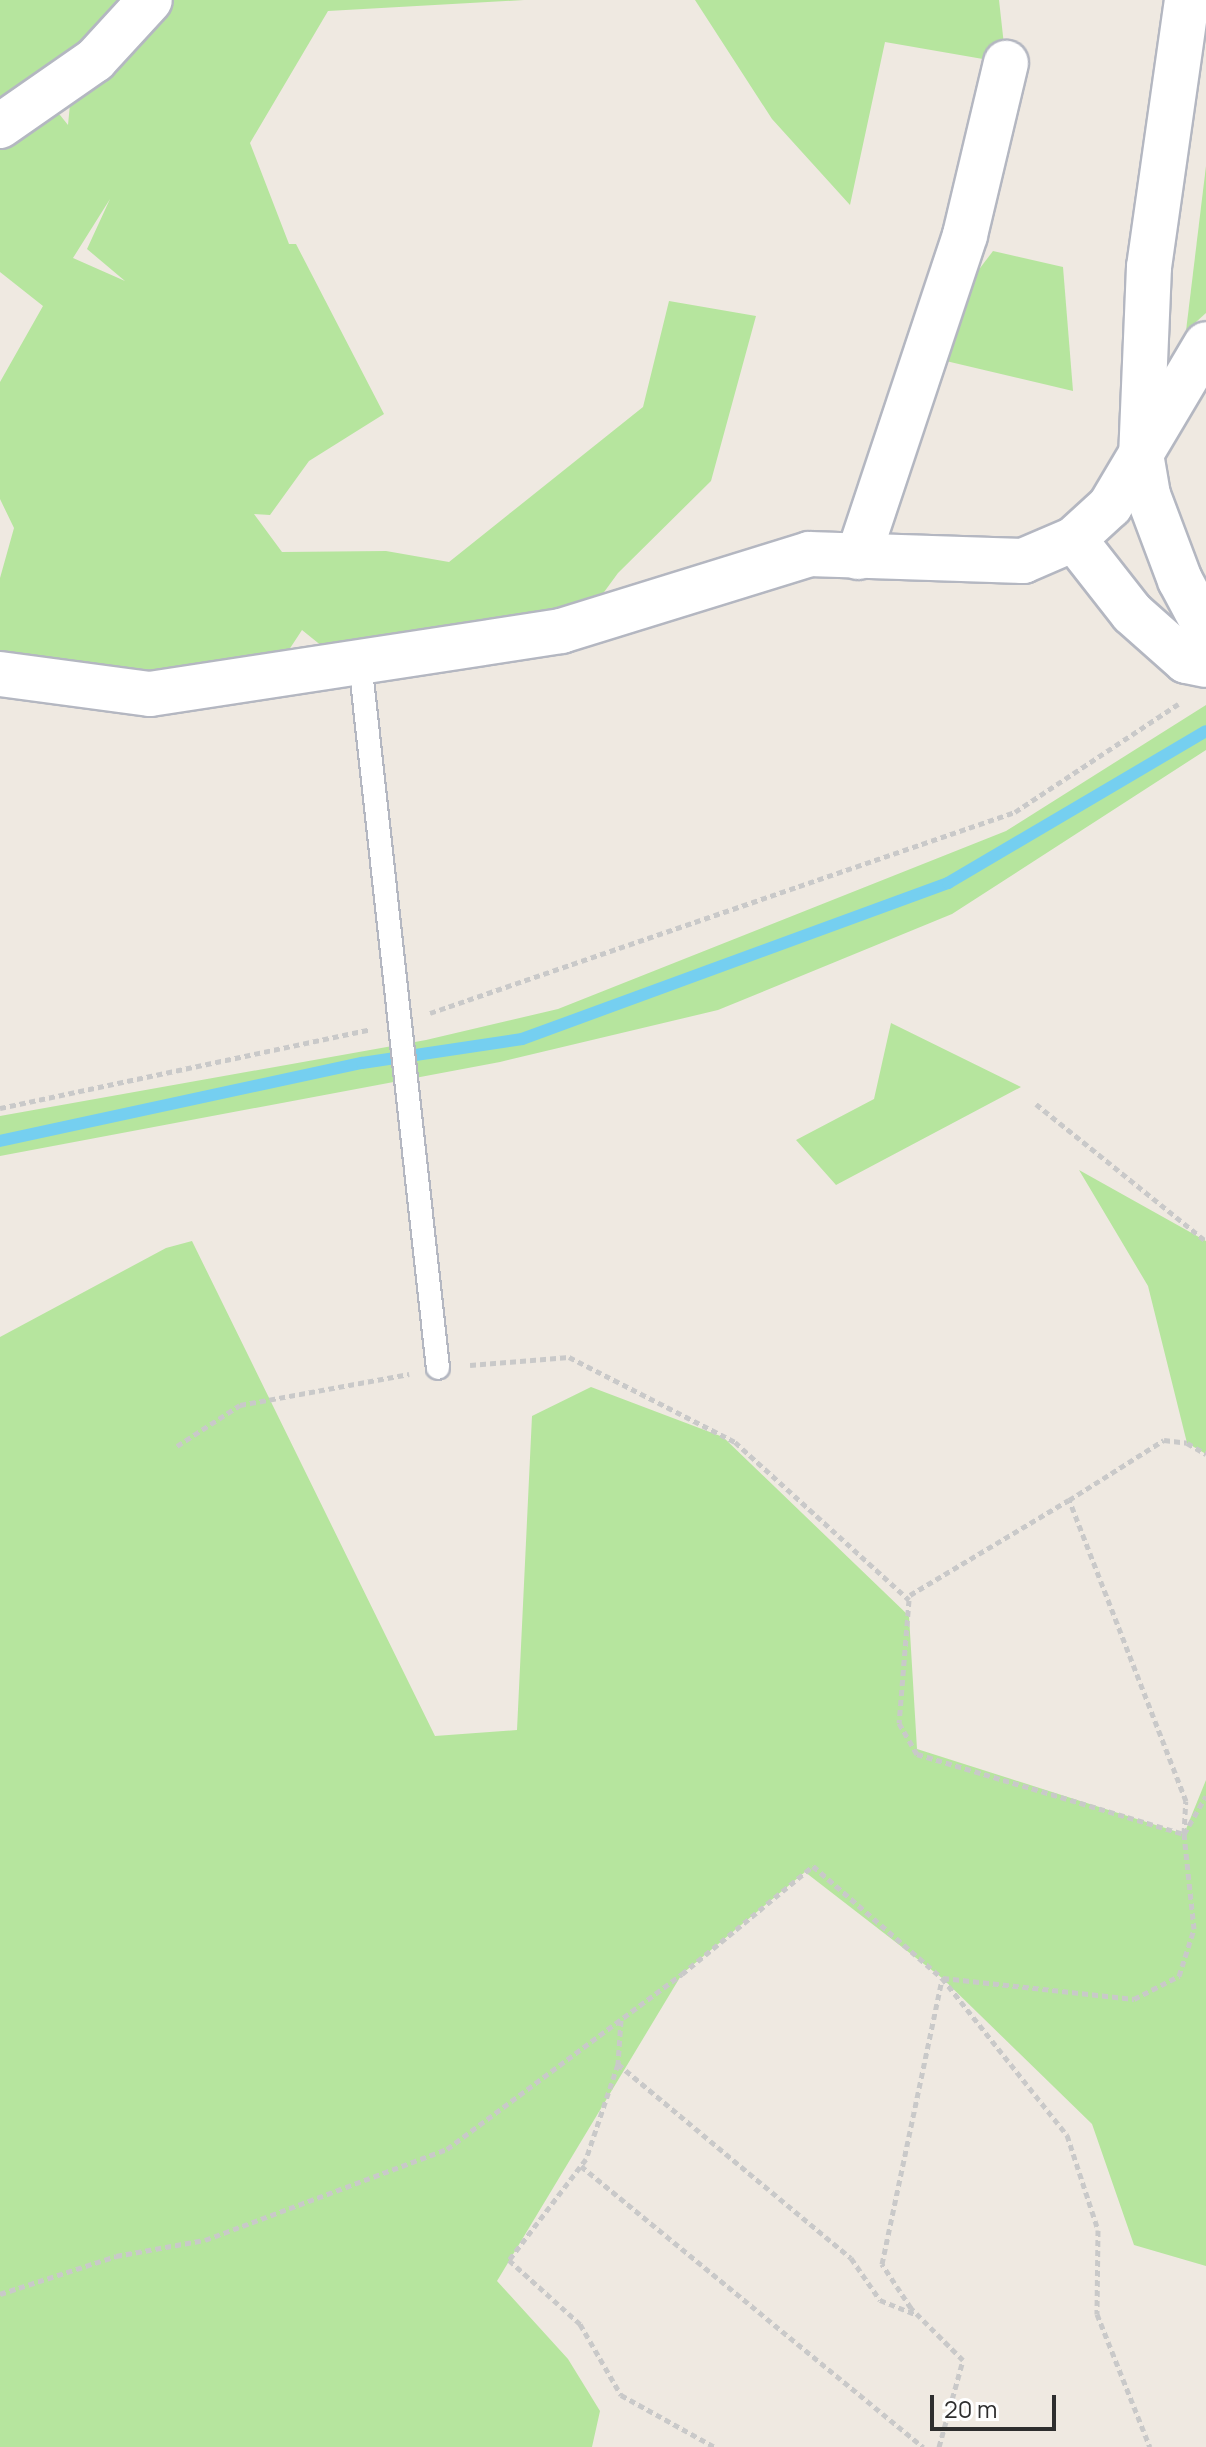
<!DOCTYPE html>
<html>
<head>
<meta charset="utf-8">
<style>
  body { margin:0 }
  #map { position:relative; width:1206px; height:2447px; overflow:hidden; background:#efe9e1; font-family:Manrope,sans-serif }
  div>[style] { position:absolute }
  .green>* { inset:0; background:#b6e59e }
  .stream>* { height:12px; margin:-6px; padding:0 6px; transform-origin:6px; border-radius:6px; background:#75cff0 }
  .path>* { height:5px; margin-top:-2.5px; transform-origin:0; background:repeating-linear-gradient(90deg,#c9c9c9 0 6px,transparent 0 10px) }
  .roads { filter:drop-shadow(2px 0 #b4b7c1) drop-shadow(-2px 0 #b4b7c1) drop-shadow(0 2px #b4b7c1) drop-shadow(0 -2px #b4b7c1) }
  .service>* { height:22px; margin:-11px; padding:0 11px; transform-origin:11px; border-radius:11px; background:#fff }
  .minor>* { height:44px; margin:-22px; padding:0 22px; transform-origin:22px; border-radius:22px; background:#fff }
  .tertiary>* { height:44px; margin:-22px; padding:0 22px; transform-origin:22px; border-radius:22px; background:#fff }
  span { translate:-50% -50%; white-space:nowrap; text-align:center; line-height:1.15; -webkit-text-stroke:6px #fff; paint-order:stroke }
  .scale { position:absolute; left:930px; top:2395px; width:126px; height:36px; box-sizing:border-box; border:4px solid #2e2e2e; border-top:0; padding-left:10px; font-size:24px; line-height:28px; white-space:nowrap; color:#2e2e2e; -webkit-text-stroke:6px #fff; paint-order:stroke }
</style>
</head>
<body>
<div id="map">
  <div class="green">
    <div style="clip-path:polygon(evenodd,0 0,524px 0,328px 11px,250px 143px,289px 244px,296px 244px,384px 414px,309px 461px,270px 515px,254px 514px,282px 552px,386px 551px,449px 562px,643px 407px,669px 301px,756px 316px,711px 481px,618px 573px,599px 599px,446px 637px,328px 651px,302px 630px,283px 659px,141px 679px,0 655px,0 578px,14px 528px,0 499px,0 382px,43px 306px,0 272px,0 133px,41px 115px,60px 115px,68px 125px,72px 83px,0 123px,0 0,110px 199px,87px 249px,125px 281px,73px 258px,110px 199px)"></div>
    <div style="clip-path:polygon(695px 0,999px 0,1006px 63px,885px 42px,850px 205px,772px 119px)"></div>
    <div style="clip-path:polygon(1206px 166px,1206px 313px,1186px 331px)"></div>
    <div style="clip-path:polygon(993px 251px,1063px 267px,1073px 391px,929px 357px,952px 305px)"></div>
    <div style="clip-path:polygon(1206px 705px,1206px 750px,952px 914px,718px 1010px,500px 1062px,0 1156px,0 1116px,426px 1040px,558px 1009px,1006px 831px)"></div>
    <div style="clip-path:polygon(891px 1023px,1021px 1087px,836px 1185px,796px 1140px,874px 1099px)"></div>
    <div style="clip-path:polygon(1079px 1170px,1206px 1241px,1206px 1454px,1187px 1443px,1148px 1286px)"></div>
    <div style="clip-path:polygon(192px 1241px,435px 1736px,517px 1730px,532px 1416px,591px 1387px,723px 1437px,909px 1616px,917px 1749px,1184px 1834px,1206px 1780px,1206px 2266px,1134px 2245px,1092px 2124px,942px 1978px,805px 1872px,682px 1974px,497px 2281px,568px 2359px,600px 2411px,592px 2447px,0 2447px,0 1337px,166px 1248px)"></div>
  </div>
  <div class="stream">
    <div style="left:0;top:1141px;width:370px;rotate:-12.2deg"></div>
    <div style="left:362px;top:1063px;width:162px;rotate:-8.5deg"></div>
    <div style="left:522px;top:1039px;width:454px;rotate:-20.1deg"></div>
    <div style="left:948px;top:883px;width:299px;rotate:-30.5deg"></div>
  </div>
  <div class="path">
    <div style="left:430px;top:1013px;width:619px;rotate:-18.96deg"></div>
    <div style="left:1015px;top:812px;width:196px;rotate:-33.5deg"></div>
    <div style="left:1036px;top:1104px;width:218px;rotate:38.9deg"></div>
    <div style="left:0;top:1108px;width:379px;rotate:-12deg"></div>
    <div style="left:470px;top:1365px;width:99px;rotate:-4.6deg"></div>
    <div style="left:569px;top:1357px;width:186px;rotate:27.1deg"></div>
    <div style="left:735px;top:1442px;width:235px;rotate:42.2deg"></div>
    <div style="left:909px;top:1600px;width:123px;rotate:94.6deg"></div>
    <div style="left:899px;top:1723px;width:36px;rotate:60deg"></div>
    <div style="left:917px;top:1754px;width:279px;rotate:16.7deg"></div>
    <div style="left:1184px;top:1834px;width:44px;rotate:-59.9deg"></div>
    <div style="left:177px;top:1446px;width:75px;rotate:-33.1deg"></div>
    <div style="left:240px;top:1405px;width:172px;rotate:-10.4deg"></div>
    <div style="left:910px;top:1595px;width:185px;rotate:-30.9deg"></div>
    <div style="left:943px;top:1978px;width:192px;rotate:6.3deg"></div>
    <div style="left:1134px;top:1999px;width:51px;rotate:-27.1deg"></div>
    <div style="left:1179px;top:1976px;width:49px;rotate:-72.3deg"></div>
    <div style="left:1194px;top:1929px;width:96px;rotate:-96deg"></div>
    <div style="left:1184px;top:1834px;width:33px;rotate:-87deg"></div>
    <div style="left:1186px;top:1801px;width:323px;rotate:-111.2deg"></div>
    <div style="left:1069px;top:1500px;width:112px;rotate:-32.3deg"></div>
    <div style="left:1164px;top:1440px;width:23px;rotate:7deg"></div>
    <div style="left:1187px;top:1443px;width:22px;rotate:30deg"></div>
    <div style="left:621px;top:2020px;width:44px;rotate:93.9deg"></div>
    <div style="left:618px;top:2064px;width:100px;rotate:108.6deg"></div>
    <div style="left:586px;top:2159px;width:127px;rotate:127.3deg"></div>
    <div style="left:509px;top:2260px;width:96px;rotate:42deg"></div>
    <div style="left:580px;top:2324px;width:82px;rotate:60deg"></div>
    <div style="left:621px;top:2395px;width:107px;rotate:29deg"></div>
    <div style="left:618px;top:2064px;width:303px;rotate:39.8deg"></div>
    <div style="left:851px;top:2258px;width:51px;rotate:55.4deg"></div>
    <div style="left:880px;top:2300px;width:38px;rotate:22deg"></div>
    <div style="left:581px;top:2166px;width:443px;rotate:39.4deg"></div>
    <div style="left:0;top:2294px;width:122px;rotate:-18.1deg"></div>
    <div style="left:116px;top:2256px;width:90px;rotate:-10.2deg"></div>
    <div style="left:205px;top:2240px;width:259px;rotate:-20.6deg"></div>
    <div style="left:447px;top:2149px;width:293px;rotate:-36.7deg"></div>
    <div style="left:682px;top:1974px;width:170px;rotate:-39.5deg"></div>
    <div style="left:813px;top:1866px;width:171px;rotate:41deg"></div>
    <div style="left:942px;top:1978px;width:201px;rotate:51.5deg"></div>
    <div style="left:1067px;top:2135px;width:100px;rotate:71.9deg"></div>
    <div style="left:1098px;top:2230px;width:84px;rotate:90.7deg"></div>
    <div style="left:1097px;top:2314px;width:143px;rotate:68.3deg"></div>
    <div style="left:939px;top:2447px;width:90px;rotate:-74.6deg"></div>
    <div style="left:963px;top:2360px;width:74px;rotate:-135deg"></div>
    <div style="left:911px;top:2308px;width:53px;rotate:-123.4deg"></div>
    <div style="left:882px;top:2264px;width:291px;rotate:-78.1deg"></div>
  </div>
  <div class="roads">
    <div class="service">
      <div style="left:360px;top:662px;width:710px;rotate:83.7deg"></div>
    </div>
    <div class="minor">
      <div style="left:0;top:126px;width:116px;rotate:-34.8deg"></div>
      <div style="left:95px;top:60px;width:81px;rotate:-47.5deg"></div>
      <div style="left:1074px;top:539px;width:94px;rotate:51.9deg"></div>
      <div style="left:1132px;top:613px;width:72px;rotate:41.6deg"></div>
      <div style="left:1186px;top:661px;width:20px;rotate:11deg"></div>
      <div style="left:858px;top:557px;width:339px;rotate:-71.6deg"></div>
      <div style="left:965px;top:235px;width:177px;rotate:-76.6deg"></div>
      <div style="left:0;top:674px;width:151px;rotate:7.6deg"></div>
      <div style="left:150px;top:694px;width:416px;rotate:-8.7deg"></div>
      <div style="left:561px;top:631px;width:260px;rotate:-17.2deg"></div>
      <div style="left:809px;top:554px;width:214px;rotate:1.9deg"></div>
      <div style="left:1023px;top:561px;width:56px;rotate:-23.3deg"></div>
      <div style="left:1074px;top:539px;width:49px;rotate:-42.5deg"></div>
      <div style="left:1110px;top:506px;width:188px;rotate:-59.3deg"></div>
    </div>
    <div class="tertiary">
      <div style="left:1187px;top:0;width:270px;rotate:98.1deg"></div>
      <div style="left:1149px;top:267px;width:187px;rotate:92.4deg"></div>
      <div style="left:1141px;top:454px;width:42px;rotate:80.3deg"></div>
      <div style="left:1148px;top:495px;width:91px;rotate:69.4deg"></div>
      <div style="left:1180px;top:580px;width:55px;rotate:62deg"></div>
    </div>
  </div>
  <div class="scale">20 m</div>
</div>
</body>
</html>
